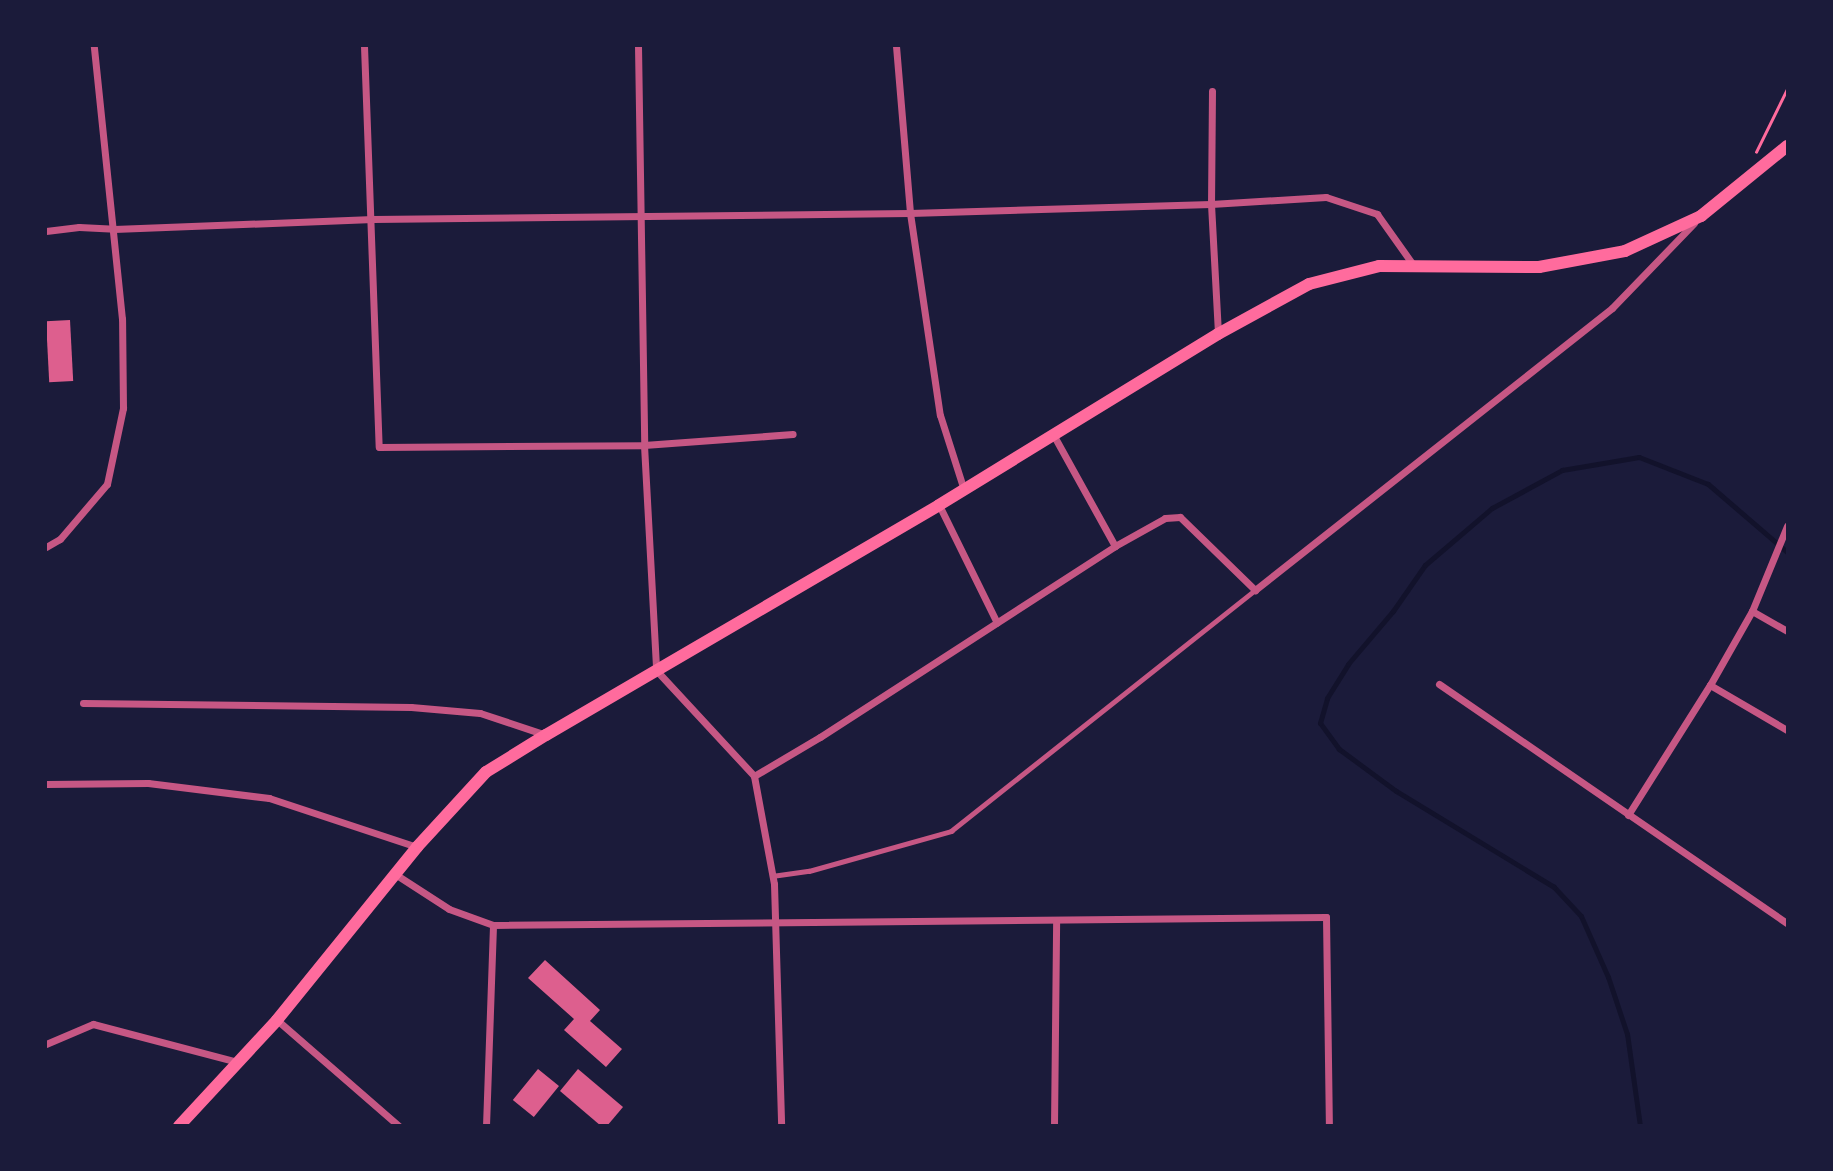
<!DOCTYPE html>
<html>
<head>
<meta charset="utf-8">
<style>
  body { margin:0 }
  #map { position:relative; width:1833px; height:1171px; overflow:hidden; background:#1b1b3a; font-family:"Alegreya Sans",sans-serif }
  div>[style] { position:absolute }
  .stream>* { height:5px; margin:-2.5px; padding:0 2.5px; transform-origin:2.5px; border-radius:2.5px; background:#12122b }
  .building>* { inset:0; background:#dd5f8e; transform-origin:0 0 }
  .path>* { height:2.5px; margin:-1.25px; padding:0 1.25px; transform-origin:1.25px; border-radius:1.25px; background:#ff6b9d }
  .service>* { height:4.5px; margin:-2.25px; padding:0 2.25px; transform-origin:2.25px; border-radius:2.25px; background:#c65784 }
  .minor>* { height:7px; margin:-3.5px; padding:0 3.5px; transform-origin:3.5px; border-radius:3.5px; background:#c65784 }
  .secondary>* { height:12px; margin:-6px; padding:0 6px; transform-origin:6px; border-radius:6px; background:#ff6b9d }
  span { translate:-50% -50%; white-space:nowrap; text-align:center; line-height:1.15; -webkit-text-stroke:5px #1b1b3a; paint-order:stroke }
  .frame { position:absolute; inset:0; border:47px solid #1b1b3a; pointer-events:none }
</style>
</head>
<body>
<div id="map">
  <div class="stream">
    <div style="left:1640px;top:1126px;width:93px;rotate:-98deg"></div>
    <div style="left:1627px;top:1034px;width:60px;rotate:-108.4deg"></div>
    <div style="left:1608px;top:977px;width:67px;rotate:-113.9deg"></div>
    <div style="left:1581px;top:916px;width:40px;rotate:-133deg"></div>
    <div style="left:1554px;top:887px;width:185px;rotate:-148.7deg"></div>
    <div style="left:1396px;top:791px;width:71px;rotate:-143.6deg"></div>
    <div style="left:1339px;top:749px;width:32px;rotate:-126deg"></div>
    <div style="left:1320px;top:723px;width:26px;rotate:-74deg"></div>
    <div style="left:1327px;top:698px;width:40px;rotate:-58deg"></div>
    <div style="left:1348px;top:664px;width:70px;rotate:-49.7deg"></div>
    <div style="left:1393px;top:611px;width:56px;rotate:-55.2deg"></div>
    <div style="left:1425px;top:565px;width:88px;rotate:-40.4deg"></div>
    <div style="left:1492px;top:508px;width:80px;rotate:-28.5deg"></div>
    <div style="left:1562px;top:470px;width:78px;rotate:-9.6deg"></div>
    <div style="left:1639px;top:457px;width:74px;rotate:21.4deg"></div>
    <div style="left:1708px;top:484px;width:104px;rotate:40.7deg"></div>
  </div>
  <div class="building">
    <div style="left:70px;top:320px;width:61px;height:24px;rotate:87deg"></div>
    <div style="clip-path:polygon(545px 960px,600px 1010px,590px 1021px,622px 1049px,606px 1067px,564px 1030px,574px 1019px,528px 978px)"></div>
    <div style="left:538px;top:1069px;width:27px;height:40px;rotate:39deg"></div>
    <div style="clip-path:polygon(578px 1069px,623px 1107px,607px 1126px,601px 1126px,560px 1091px)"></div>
  </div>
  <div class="path">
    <div style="left:1756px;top:152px;width:70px;rotate:-63.8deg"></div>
  </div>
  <div class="service">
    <div style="left:772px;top:876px;width:37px;rotate:-8deg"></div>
    <div style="left:809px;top:871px;width:148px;rotate:-15.7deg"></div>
    <div style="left:951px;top:831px;width:388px;rotate:-38.4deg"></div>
  </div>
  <div class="minor">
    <div style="left:364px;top:46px;width:401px;rotate:87.9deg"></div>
    <div style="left:379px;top:447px;width:265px;rotate:-0.4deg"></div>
    <div style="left:644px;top:445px;width:149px;rotate:-4.2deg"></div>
    <div style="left:638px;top:46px;width:399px;rotate:89.1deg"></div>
    <div style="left:644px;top:445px;width:225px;rotate:86.9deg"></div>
    <div style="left:656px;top:670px;width:144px;rotate:47.2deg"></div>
    <div style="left:896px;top:46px;width:168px;rotate:85.2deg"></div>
    <div style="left:910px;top:213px;width:204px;rotate:81.6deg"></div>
    <div style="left:940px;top:415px;width:79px;rotate:72.3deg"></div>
    <div style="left:1212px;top:91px;width:113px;rotate:90.5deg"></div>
    <div style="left:1211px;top:204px;width:130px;rotate:86.9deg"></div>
    <div style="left:46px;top:231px;width:33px;rotate:-7deg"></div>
    <div style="left:79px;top:227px;width:35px;rotate:3deg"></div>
    <div style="left:114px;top:229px;width:259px;rotate:-2.2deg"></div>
    <div style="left:373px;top:219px;width:537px;rotate:-0.64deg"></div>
    <div style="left:910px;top:213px;width:301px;rotate:-1.7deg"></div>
    <div style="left:1211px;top:204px;width:115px;rotate:-3.5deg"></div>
    <div style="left:1326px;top:197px;width:54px;rotate:18.4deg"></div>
    <div style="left:1377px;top:214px;width:64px;rotate:54.6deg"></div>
    <div style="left:1054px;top:436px;width:126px;rotate:61deg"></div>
    <div style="left:939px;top:505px;width:131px;rotate:63.8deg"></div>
    <div style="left:46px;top:547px;width:16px;rotate:-30deg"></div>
    <div style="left:60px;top:539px;width:72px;rotate:-49.5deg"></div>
    <div style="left:107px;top:484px;width:78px;rotate:-78.1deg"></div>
    <div style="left:123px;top:408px;width:89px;rotate:-90.6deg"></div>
    <div style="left:122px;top:319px;width:274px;rotate:-95.9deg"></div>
    <div style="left:1752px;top:611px;width:40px;rotate:29.7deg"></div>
    <div style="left:1439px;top:684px;width:422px;rotate:34.5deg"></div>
    <div style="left:1710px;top:685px;width:89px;rotate:30.3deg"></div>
    <div style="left:83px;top:703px;width:328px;rotate:0.7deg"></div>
    <div style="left:411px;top:707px;width:69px;rotate:5deg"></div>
    <div style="left:480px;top:713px;width:70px;rotate:18.4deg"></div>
    <div style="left:754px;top:776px;width:77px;rotate:-30.6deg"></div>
    <div style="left:820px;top:737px;width:351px;rotate:-32.9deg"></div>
    <div style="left:1115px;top:546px;width:57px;rotate:-29.2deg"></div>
    <div style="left:1165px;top:518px;width:15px;rotate:-4deg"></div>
    <div style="left:1180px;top:517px;width:105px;rotate:44.2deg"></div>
    <div style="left:1255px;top:590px;width:455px;rotate:-38.3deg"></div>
    <div style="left:1612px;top:308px;width:118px;rotate:-46deg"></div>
    <div style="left:754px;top:776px;width:110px;rotate:79.5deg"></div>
    <div style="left:774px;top:884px;width:242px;rotate:88.3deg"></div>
    <div style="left:46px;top:784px;width:102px;rotate:-0.6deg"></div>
    <div style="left:148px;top:783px;width:122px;rotate:7.1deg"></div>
    <div style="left:269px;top:798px;width:156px;rotate:18.3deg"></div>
    <div style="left:1628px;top:815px;width:154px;rotate:-57.8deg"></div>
    <div style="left:1710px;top:685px;width:85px;rotate:-60.4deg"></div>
    <div style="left:1752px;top:611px;width:92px;rotate:-67.6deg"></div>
    <div style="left:395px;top:874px;width:64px;rotate:32.9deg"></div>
    <div style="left:449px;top:909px;width:47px;rotate:20deg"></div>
    <div style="left:493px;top:925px;width:833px;rotate:-0.55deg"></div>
    <div style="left:1326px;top:917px;width:209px;rotate:89.2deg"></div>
    <div style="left:277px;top:1020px;width:162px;rotate:41deg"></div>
    <div style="left:46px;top:1044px;width:51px;rotate:-23.1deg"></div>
    <div style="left:93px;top:1024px;width:150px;rotate:14.7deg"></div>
    <div style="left:486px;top:1126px;width:201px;rotate:-88deg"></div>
    <div style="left:1054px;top:1126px;width:206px;rotate:-89.4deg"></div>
  </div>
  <div class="secondary">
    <div style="left:179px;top:1126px;width:144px;rotate:-47.2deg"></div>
    <div style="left:277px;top:1020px;width:223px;rotate:-51deg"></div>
    <div style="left:417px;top:847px;width:102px;rotate:-47.4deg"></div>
    <div style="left:486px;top:772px;width:70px;rotate:-31.7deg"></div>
    <div style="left:546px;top:735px;width:455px;rotate:-30.3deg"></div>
    <div style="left:939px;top:505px;width:327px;rotate:-31.5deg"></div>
    <div style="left:1218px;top:334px;width:104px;rotate:-28.8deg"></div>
    <div style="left:1309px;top:284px;width:72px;rotate:-14.4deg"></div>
    <div style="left:1379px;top:266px;width:160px;rotate:0.4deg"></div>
    <div style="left:1539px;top:267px;width:87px;rotate:-10.5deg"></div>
    <div style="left:1625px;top:251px;width:84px;rotate:-24.7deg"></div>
    <div style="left:1701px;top:216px;width:111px;rotate:-39.1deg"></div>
  </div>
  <div class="frame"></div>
</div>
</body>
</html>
